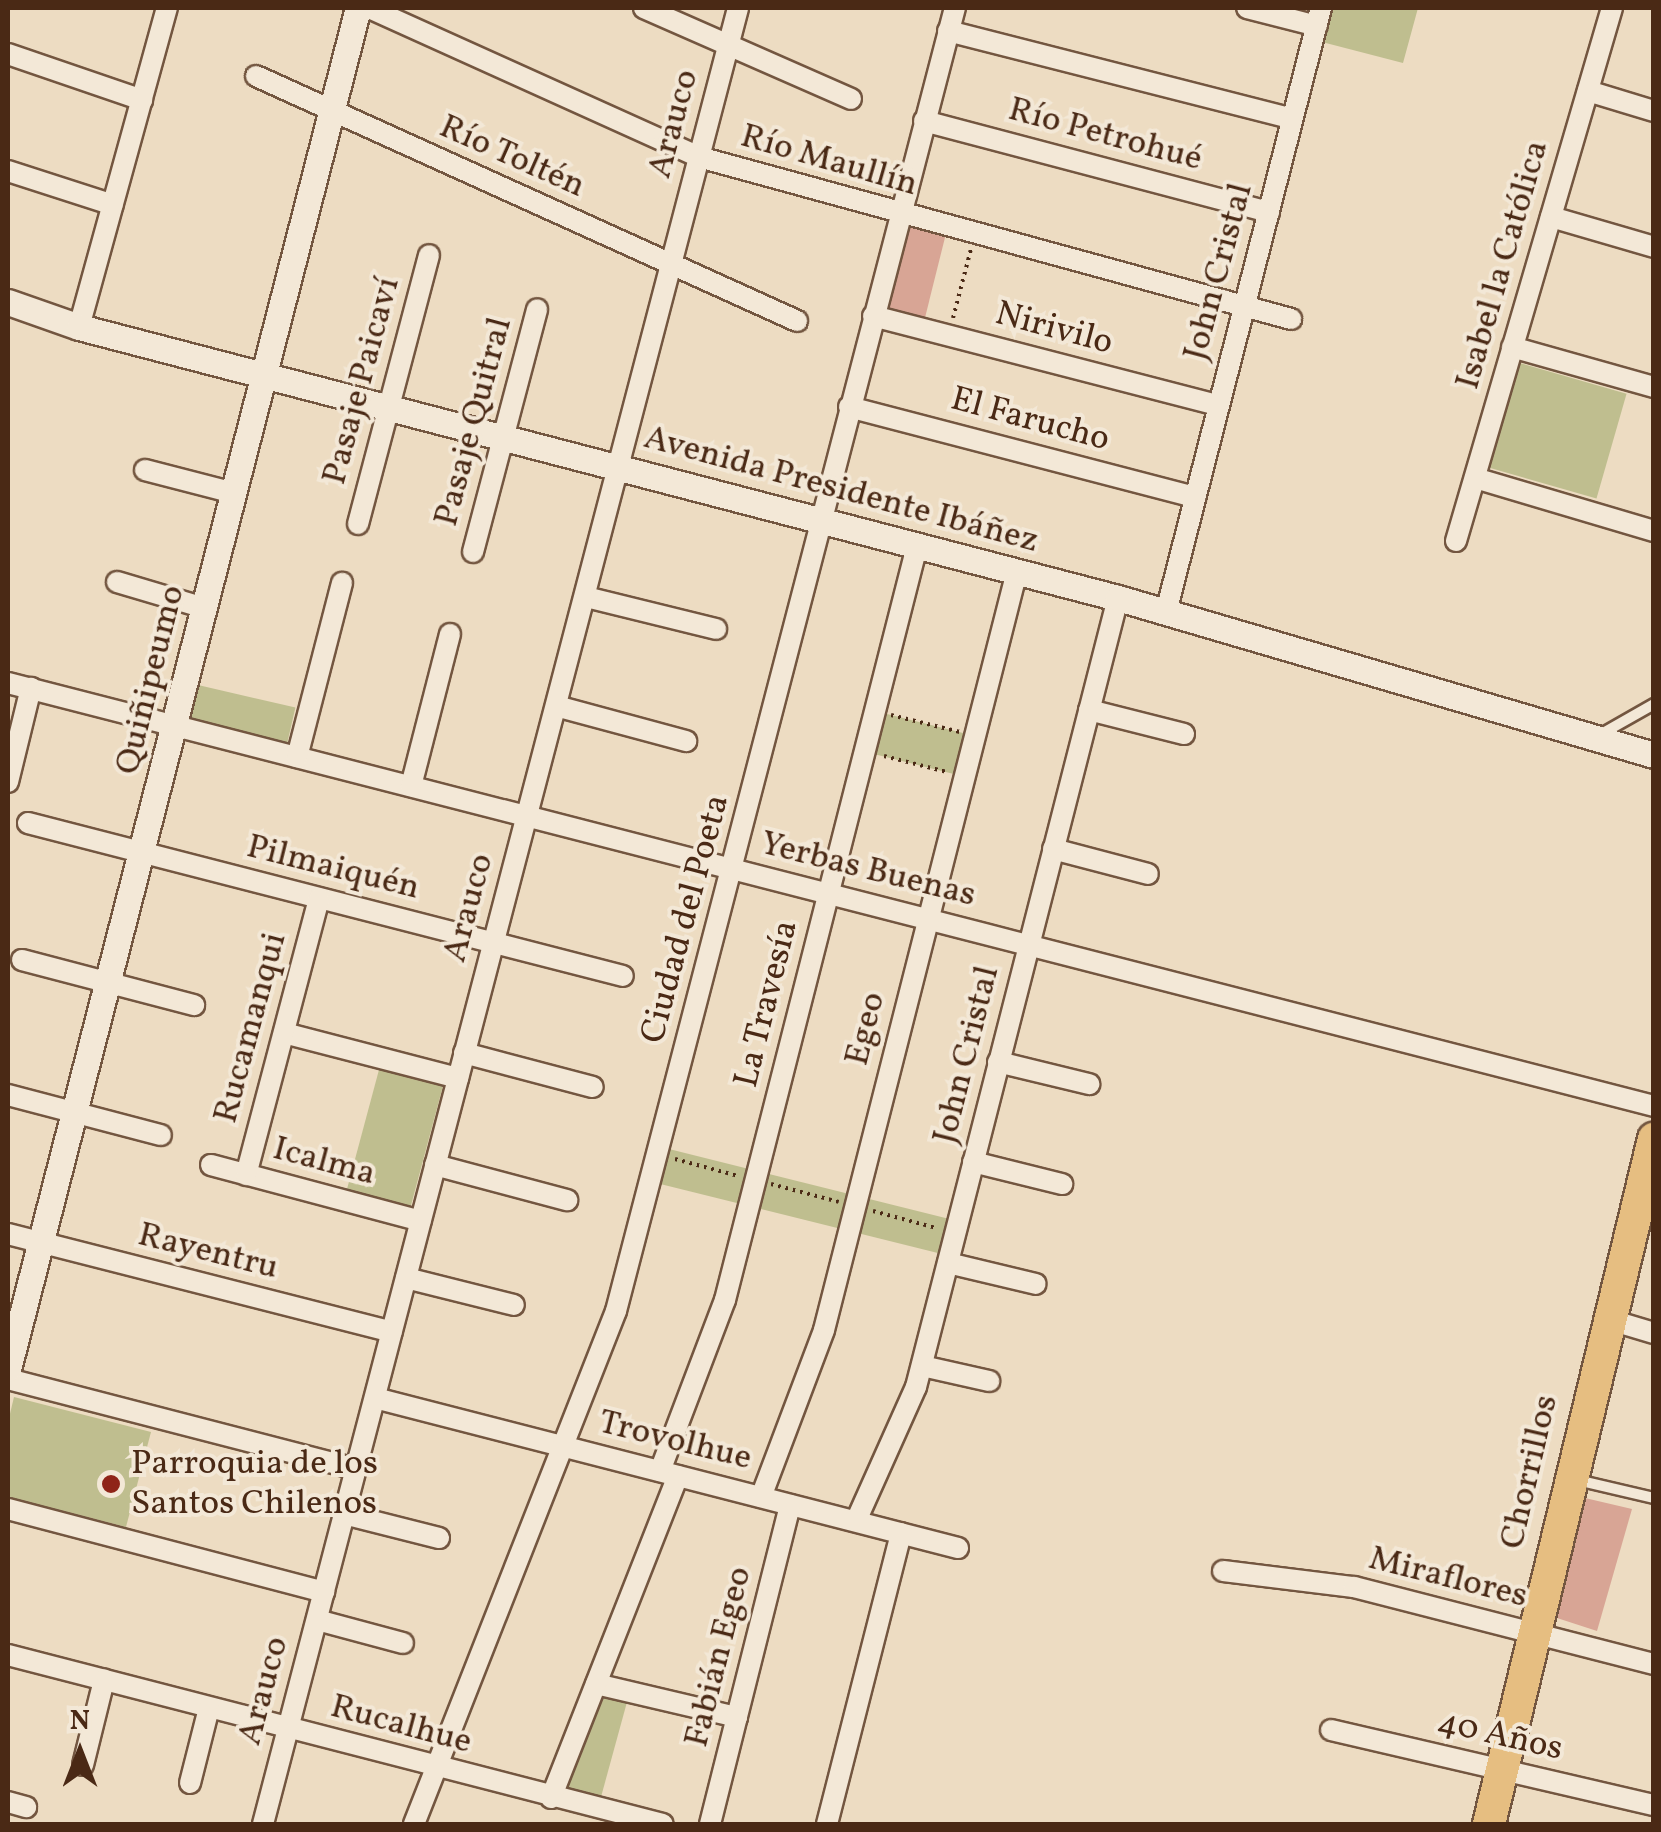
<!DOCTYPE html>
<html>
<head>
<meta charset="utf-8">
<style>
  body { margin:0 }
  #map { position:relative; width:1661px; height:1832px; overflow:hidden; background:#eddcc2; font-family:Vollkorn,serif }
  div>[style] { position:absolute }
  .green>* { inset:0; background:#bfbe8f; transform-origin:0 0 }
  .building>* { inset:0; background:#d8a595; transform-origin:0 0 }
  .path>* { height:4px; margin-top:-2px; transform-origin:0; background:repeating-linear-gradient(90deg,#4a2915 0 2.5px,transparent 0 7.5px) }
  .roads { filter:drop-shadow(2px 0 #735640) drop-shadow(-2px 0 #735640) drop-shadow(0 2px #735640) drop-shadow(0 -2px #735640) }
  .service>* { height:10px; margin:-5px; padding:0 5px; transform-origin:5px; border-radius:5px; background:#f3e8d7 }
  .minor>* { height:20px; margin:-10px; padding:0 10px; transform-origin:10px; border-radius:10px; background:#f3e8d7 }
  .tertiary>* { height:25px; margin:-12.5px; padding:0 12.5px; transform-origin:12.5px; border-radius:12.5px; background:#f3e8d7 }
  .primary>* { height:32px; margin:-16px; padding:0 16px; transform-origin:16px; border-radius:16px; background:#e6be81 }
  .dots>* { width:28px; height:28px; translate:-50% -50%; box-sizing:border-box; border:5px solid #f3e8d7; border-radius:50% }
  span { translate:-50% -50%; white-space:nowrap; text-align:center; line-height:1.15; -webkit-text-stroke:8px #f3e8d7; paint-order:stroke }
  .street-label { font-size:35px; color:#4a2915 }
  .poi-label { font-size:35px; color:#4a2915 }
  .left { translate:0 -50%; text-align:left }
  .frame { position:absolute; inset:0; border:10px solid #4a2915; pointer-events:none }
  .north { position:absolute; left:30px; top:1702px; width:100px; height:100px; -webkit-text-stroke:8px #f3e8d7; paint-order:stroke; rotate:0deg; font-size:28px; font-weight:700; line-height:40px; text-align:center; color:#4a2915 }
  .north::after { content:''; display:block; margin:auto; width:35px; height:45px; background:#4a2915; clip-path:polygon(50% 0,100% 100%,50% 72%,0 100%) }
</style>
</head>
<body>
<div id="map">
  <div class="green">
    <div style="clip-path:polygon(1330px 8px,1418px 8px,1403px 63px,1322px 42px)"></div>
    <div style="left:1516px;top:362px;width:115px;height:109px;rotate:16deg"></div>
    <div style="left:198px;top:685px;width:100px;height:36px;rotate:13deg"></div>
    <div style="left:875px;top:711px;width:102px;height:42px;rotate:14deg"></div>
    <div style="left:380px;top:1066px;width:66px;height:130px;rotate:15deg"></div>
    <div style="left:669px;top:1149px;width:287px;height:36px;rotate:14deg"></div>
    <div style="clip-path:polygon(14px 1397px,151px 1432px,126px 1527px,8px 1497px,8px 1422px)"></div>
    <div style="clip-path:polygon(600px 1694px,627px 1702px,601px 1797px,562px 1786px)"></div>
  </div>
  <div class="building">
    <div style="left:903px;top:224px;width:44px;height:91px;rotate:14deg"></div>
    <div style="clip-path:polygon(1585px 1498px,1632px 1509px,1597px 1631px,1557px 1618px)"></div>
  </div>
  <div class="path">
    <div style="left:953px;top:318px;width:71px;rotate:-75.4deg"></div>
    <div style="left:891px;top:715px;width:71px;rotate:13.8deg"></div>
    <div style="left:884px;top:756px;width:65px;rotate:14.3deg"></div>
    <div style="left:675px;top:1159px;width:65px;rotate:15.1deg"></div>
    <div style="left:771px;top:1184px;width:70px;rotate:14.8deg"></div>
    <div style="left:873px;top:1211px;width:65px;rotate:15.1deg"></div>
  </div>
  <div class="roads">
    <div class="service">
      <div style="left:1603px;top:733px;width:59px;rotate:-29.6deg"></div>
      <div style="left:1577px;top:1480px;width:79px;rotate:13.2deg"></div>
    </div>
    <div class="minor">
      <div style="left:369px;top:8px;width:362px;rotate:24.3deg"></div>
      <div style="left:699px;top:157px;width:614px;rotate:15.3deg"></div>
      <div style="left:644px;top:8px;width:226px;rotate:23.7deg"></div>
      <div style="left:1247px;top:8px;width:72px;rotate:14.4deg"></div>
      <div style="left:948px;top:31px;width:355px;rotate:14.3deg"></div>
      <div style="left:8px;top:54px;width:142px;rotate:18.9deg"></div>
      <div style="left:256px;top:76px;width:594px;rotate:24.36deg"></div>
      <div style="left:1588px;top:91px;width:69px;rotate:16.9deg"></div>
      <div style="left:924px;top:121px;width:357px;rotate:14.8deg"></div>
      <div style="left:8px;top:171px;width:110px;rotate:17.9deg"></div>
      <div style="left:1551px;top:217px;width:107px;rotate:16.2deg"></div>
      <div style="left:873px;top:316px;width:356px;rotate:14.5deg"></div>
      <div style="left:79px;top:327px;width:331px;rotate:-74.6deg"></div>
      <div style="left:1512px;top:347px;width:148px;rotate:15.7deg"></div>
      <div style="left:849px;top:407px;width:358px;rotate:14.6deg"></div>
      <div style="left:145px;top:470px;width:92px;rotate:14.5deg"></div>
      <div style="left:1475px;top:478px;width:187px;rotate:16.5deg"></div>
      <div style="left:358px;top:524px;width:278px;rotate:-75.2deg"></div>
      <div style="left:1456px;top:541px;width:555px;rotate:-73.69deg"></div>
      <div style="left:473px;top:552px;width:251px;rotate:-75.2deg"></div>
      <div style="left:117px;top:582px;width:92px;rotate:16.5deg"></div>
      <div style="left:586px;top:597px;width:134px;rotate:13.8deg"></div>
      <div style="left:1166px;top:612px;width:624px;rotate:-75.61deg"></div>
      <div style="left:8px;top:683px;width:1699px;rotate:14.41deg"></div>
      <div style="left:556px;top:706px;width:135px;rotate:15.1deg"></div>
      <div style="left:1089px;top:710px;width:98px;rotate:14.2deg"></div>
      <div style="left:297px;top:757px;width:180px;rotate:-75.5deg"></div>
      <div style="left:8px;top:782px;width:97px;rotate:-76.3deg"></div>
      <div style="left:411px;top:786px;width:157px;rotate:-75.6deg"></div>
      <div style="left:28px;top:823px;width:614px;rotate:14.42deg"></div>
      <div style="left:1053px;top:849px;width:98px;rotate:14.7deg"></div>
      <div style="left:22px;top:960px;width:178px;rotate:14.7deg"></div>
      <div style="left:284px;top:1033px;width:180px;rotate:14.5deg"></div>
      <div style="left:464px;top:1053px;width:133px;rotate:14.8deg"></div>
      <div style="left:998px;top:1062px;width:94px;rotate:13.6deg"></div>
      <div style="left:8px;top:1095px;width:158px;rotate:14.7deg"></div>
      <div style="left:973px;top:1162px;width:92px;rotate:13.9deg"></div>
      <div style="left:211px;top:1165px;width:217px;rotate:14.9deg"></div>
      <div style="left:435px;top:1165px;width:137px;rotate:14.9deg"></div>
      <div style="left:246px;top:1175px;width:286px;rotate:-75.2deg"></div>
      <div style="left:8px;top:1234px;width:396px;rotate:14.3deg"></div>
      <div style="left:948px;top:1263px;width:90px;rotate:13.4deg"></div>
      <div style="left:406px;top:1278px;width:111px;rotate:14deg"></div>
      <div style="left:1607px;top:1319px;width:49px;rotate:16.6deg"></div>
      <div style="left:922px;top:1366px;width:69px;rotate:12.6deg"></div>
      <div style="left:8px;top:1379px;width:359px;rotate:14.5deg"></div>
      <div style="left:375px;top:1398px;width:602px;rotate:14.43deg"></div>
      <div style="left:660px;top:1471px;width:183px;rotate:-69.2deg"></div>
      <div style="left:725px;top:1300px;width:778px;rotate:-75.71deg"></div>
      <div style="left:761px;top:1497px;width:178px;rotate:-69.3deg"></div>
      <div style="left:824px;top:1330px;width:783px;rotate:-75.73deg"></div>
      <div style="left:8px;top:1509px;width:327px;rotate:14.7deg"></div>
      <div style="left:344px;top:1514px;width:98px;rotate:14.2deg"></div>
      <div style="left:856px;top:1521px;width:147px;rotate:-65.9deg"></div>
      <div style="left:916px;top:1387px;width:814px;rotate:-75.64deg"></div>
      <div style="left:1223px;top:1571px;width:132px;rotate:7deg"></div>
      <div style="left:1354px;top:1587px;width:310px;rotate:14.4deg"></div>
      <div style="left:317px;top:1620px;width:89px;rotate:15deg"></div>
      <div style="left:8px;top:1655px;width:676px;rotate:14.47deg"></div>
      <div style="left:596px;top:1684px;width:145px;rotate:13.2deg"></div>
      <div style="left:1331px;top:1730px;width:332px;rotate:13.1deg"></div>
      <div style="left:83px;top:1765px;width:88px;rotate:-76.1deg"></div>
      <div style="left:190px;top:1783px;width:77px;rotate:-75.8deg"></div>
      <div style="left:551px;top:1798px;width:346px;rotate:-68.5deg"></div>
      <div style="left:8px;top:1802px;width:19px;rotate:16deg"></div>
      <div style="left:263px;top:1824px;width:1877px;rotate:-75.34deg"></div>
      <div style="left:414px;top:1824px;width:551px;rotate:-68.51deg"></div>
      <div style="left:616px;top:1311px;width:1346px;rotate:-75.42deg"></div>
      <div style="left:710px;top:1824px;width:329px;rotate:-75.9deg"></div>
      <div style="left:827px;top:1824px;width:300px;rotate:-75.7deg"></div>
    </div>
    <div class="tertiary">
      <div style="left:8px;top:302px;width:75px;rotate:19.4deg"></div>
      <div style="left:79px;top:327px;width:1074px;rotate:14.62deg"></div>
      <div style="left:1118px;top:598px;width:559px;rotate:16.33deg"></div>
      <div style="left:8px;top:1369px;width:1405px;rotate:-75.58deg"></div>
    </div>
    <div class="primary">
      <div style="left:1489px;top:1824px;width:705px;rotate:-76.46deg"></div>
    </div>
  </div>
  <div class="dots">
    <div style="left:111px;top:1484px;background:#8f2418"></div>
  </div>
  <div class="street-label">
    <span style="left:674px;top:124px;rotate:-75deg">Arauco</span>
    <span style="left:1105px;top:135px;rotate:15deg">Río Petrohué</span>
    <span style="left:512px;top:157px;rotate:24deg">Río Toltén</span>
    <span style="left:829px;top:161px;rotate:16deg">Río Maullín</span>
    <span style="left:1503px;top:265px;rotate:-74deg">Isabel la Católica</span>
    <span style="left:1219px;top:272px;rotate:-75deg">John Cristal</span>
    <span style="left:1054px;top:329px;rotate:15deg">Nirivilo</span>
    <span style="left:362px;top:381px;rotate:-75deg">Pasaje Paicaví</span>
    <span style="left:1030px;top:420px;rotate:15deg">El Farucho</span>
    <span style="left:474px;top:422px;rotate:-75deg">Pasaje Quitral</span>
    <span style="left:841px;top:490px;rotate:15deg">Avenida Presidente Ibáñez</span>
    <span style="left:151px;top:680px;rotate:-76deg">Quiñipeumo</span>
    <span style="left:333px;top:868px;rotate:14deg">Pilmaiquén</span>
    <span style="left:868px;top:870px;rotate:14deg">Yerbas Buenas</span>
    <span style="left:469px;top:908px;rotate:-75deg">Arauco</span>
    <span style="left:686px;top:919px;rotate:-75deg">Ciudad del Poeta</span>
    <span style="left:767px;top:1004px;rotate:-76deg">La Travesía</span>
    <span style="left:251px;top:1028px;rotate:-75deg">Rucamanqui</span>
    <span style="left:866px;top:1029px;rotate:-76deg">Egeo</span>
    <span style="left:967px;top:1055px;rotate:-76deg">John Cristal</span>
    <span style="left:324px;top:1162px;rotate:15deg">Icalma</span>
    <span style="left:208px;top:1252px;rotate:14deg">Rayentru</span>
    <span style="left:675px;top:1441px;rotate:14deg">Trovolhue</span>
    <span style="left:1530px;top:1472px;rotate:-77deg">Chorrillos</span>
    <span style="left:1448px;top:1578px;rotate:14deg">Miraflores</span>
    <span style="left:719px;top:1657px;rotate:-76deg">Fabián Egeo</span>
    <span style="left:264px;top:1691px;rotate:-75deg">Arauco</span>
    <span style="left:401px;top:1725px;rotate:15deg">Rucalhue</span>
    <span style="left:1500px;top:1736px;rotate:13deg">40 Años</span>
  </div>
  <div class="poi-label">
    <span class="left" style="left:131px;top:1484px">Parroquia de los<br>Santos Chilenos</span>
  </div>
  <div class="frame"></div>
  <div class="north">N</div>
</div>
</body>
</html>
